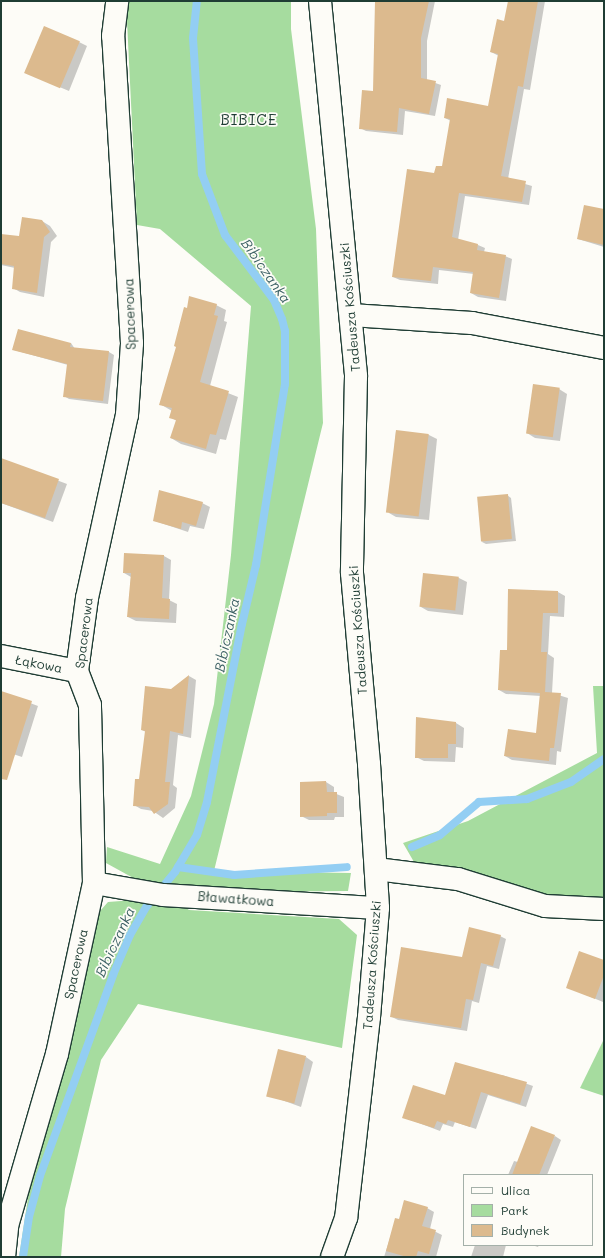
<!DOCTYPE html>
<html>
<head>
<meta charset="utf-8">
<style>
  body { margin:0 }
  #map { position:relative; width:605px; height:1258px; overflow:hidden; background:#fdfcf7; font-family:Mali,sans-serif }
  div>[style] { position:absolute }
  .green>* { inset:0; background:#a6dc9f }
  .shadow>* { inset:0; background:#0003 }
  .stream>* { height:8px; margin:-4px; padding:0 4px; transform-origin:4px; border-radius:4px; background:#93cef3 }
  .building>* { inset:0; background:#dcba8e; transform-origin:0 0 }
  .roads { filter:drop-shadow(1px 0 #1f3d34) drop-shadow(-1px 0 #1f3d34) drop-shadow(0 1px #1f3d34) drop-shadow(0 -1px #1f3d34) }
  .minor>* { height:22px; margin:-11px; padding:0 11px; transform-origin:11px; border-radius:11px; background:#fdfcf7 }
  span { translate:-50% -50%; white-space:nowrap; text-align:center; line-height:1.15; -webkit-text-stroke:3.5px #fdfcf7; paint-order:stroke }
  .street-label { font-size:13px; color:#1f3d34 }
  .water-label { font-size:14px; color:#3c6164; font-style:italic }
  .quarter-label { font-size:15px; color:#1f3d34; letter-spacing:1px }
  .frame { position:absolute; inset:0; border:2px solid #1f3d34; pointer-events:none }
  .legend { position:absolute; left:463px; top:1174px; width:130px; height:72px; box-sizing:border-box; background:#fdfcf7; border:1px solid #a4b0a9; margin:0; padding:5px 7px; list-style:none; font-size:12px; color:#1f3d34 }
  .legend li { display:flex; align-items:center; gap:8px; height:20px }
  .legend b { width:20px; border:1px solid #a4b0a9 }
</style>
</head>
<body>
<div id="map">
  <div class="green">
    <div style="clip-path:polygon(126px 1px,291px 1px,291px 29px,316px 229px,323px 423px,214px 871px,351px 873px,348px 891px,208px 892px,146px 885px,106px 863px,107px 847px,160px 864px,191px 796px,214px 704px,231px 555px,251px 306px,160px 229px,137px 225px)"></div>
    <div style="clip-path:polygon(593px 686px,604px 686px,604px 900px,588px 902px,528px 892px,414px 862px,403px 843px,468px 821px,597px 753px)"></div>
    <div style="clip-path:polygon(147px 899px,182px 905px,189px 910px,339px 919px,357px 935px,342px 1048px,138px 1004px,101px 1060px,65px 1209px,61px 1257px,19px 1257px,29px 1191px,74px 1026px,93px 919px,108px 902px)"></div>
    <div style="clip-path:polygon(604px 1039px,604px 1096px,580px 1088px)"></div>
  </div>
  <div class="shadow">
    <div style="clip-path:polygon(383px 1px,435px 1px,427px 41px,427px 80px,441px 85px,435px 116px,405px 111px,403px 135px,366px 131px,360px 128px,374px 92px)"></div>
    <div style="clip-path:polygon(509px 1px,545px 1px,530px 90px,524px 89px,508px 179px,532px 186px,529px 205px,465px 196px,458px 240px,478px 245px,485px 248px,484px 252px,505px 256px,512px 259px,506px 301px,478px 297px,471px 293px,474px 274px,439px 270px,438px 284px,400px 280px,393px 277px,434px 174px,443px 168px,451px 121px,445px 118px,489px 107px,499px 56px,491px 52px,505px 22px)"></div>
    <div style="clip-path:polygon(79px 42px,87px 46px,69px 91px,26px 73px)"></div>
    <div style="clip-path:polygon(604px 211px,604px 247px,578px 239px)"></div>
    <div style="clip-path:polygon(42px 221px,50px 226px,57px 236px,51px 242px,44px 297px,20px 292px,13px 288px,15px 268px,1px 265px,1px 235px,20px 238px)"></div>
    <div style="clip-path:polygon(216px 305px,226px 310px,224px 321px,227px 322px,210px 386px,238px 397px,226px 440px,220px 439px,216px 454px,181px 444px,171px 438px,177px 421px,170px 417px,172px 411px,160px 404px)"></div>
    <div style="clip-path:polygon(71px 343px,75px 349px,109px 352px,114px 355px,108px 404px,69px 399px,64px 396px,68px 365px,14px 350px)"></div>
    <div style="clip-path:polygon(559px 389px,567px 394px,560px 441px,535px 438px,527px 433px)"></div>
    <div style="clip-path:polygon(396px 431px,429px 435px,437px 439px,429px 520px,396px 517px,389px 513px)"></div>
    <div style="clip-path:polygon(1px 459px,67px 484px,53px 522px,1px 503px)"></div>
    <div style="clip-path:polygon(507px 495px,511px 498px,516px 541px,486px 544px,482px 542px)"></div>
    <div style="clip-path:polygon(202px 503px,210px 507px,204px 529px,190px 526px,188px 532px,155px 521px)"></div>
    <div style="clip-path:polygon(125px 554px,164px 556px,171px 560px,169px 600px,177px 604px,176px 623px,136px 621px,128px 617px,131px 577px,124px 573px)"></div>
    <div style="clip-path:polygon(424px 574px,459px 578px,467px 582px,463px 615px,428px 611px,421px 607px)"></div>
    <div style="clip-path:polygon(558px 592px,565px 596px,564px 617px,550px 616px,548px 654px,554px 658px,552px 693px,568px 698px,561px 752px,557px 751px,556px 765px,512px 760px,505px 756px,537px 734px,541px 696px,506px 694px,499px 690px,508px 651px)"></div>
    <div style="clip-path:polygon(189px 676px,196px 680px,191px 738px,178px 735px,173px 785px,177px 788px,175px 808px,163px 818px,153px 811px,141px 809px,134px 805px,140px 781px,146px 732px,142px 730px,172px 690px)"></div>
    <div style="clip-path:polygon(1px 692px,38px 706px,22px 757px,10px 753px,1px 778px)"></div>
    <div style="clip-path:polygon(456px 723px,464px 728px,463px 748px,456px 747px,455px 762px,424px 761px,416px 757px)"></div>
    <div style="clip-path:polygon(326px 782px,334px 787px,334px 793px,344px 797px,344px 817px,335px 817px,334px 820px,309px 820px,301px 816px)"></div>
    <div style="clip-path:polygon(500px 936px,506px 939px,499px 969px,487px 966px,479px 1003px,472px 1001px,467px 1031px,398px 1020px,392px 1017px,463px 958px)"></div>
    <div style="clip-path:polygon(604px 961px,603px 1002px,567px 987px)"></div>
    <div style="clip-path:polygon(306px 1057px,313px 1062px,301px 1107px,268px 1095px)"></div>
    <div style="clip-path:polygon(502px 1075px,533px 1086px,526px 1107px,488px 1095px,476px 1129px,455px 1122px,453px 1127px,443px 1124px,440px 1131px,403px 1117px)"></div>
    <div style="clip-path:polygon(555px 1136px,561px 1140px,547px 1175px,508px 1175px,514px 1161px,518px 1162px)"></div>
    <div style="clip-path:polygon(427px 1208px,434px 1212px,430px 1229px,442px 1235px,436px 1257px,384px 1257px,396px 1219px,400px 1220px)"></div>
    <div style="clip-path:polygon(475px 1245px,506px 1245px,503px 1257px,471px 1257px)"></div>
    <div style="clip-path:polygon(532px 1245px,539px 1245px,538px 1247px)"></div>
  </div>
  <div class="stream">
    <div style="left:412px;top:847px;width:30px;rotate:-23deg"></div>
    <div style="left:440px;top:835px;width:51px;rotate:-40.2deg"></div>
    <div style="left:479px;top:802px;width:48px;rotate:-3.6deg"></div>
    <div style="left:527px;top:799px;width:47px;rotate:-21.1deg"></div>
    <div style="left:571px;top:782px;width:40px;rotate:-34.9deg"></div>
    <div style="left:178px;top:867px;width:57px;rotate:8.1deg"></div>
    <div style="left:234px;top:875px;width:113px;rotate:-4deg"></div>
    <div style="left:23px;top:1257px;width:40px;rotate:-81.5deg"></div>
    <div style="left:29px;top:1217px;width:42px;rotate:-75deg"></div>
    <div style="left:40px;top:1176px;width:214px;rotate:-70deg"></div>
    <div style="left:113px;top:975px;width:43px;rotate:-67deg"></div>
    <div style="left:130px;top:935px;width:34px;rotate:-60deg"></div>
    <div style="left:147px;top:906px;width:44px;rotate:-50.5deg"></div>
    <div style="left:175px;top:872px;width:43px;rotate:-59.3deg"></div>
    <div style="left:197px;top:835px;width:34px;rotate:-73deg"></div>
    <div style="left:207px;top:802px;width:181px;rotate:-78.9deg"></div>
    <div style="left:242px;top:624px;width:61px;rotate:-76.7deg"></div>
    <div style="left:256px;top:565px;width:183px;rotate:-80.9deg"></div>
    <div style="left:285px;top:384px;width:53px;rotate:-90deg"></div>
    <div style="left:285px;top:331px;width:12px;rotate:-104deg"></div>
    <div style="left:282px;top:319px;width:21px;rotate:-113deg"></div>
    <div style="left:274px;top:300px;width:81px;rotate:-127deg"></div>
    <div style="left:225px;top:235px;width:65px;rotate:-110.7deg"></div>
    <div style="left:202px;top:174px;width:136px;rotate:-93.8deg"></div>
    <div style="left:193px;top:38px;width:37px;rotate:-84deg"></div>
  </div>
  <div class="building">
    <div style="clip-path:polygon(375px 1px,429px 1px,421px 38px,421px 78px,436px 81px,429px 114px,399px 108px,397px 132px,359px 129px,362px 90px,373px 91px)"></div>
    <div style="clip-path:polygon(508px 1px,538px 1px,523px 87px,518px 86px,501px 176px,526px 181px,522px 202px,459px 193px,452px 237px,478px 244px,477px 250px,506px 255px,499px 298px,470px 293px,473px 272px,433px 267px,431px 281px,392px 277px,407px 169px,434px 173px,436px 166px,442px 166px,450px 119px,444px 118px,447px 98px,488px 106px,498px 54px,490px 52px,497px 19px,504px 21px)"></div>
    <div style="left:44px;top:26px;width:39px;height:51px;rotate:23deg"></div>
    <div style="clip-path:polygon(584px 205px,604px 209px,604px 245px,577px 239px)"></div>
    <div style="clip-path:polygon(22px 217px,42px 220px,50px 232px,44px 237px,37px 293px,12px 289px,14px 266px,1px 264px,1px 234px,19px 236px)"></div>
    <div style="clip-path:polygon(189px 296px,217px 304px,214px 315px,218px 316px,200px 382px,229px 391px,216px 435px,210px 434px,206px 449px,170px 438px,176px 420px,169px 418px,172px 408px,159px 405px,176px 347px,174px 346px,184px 307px,187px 308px)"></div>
    <div style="clip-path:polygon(18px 329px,71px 343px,70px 347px,109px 351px,103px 401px,63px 397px,67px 364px,12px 350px)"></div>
    <div style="left:533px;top:384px;width:27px;height:50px;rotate:8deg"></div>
    <div style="left:396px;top:430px;width:33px;height:83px;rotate:7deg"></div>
    <div style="clip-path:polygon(1px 458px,59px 479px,45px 518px,1px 503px)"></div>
    <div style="clip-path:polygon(159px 490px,203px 502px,196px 526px,182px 522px,181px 529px,153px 521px)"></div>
    <div style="left:508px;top:494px;width:45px;height:31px;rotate:85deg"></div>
    <div style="clip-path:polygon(124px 553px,164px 555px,162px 598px,170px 599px,169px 619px,127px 617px,131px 573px,123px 573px)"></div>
    <div style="left:423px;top:573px;width:36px;height:34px;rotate:6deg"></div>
    <div style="clip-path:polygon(508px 589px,558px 591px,558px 613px,543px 613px,541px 652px,547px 652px,545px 692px,561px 693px,554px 748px,550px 748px,549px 761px,504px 756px,508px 729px,536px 733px,540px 693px,498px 690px,500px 650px,507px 650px)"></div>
    <div style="clip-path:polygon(189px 675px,183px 734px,170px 731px,165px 782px,170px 782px,168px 804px,154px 814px,149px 807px,133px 806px,135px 779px,139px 779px,145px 731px,141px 730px,145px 686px,171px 689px)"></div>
    <div style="clip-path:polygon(1px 691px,32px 701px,7px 780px,1px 779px)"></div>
    <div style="clip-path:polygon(416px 717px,456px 722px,456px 744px,448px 744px,448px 758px,415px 758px)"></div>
    <div style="clip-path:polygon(326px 781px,327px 792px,337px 792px,337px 813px,327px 813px,327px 816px,300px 817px,300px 782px)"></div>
    <div style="clip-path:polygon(469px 927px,501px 935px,493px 966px,481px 963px,473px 1000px,466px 999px,461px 1028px,390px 1017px,401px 947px,462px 957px)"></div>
    <div style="clip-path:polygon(579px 951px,604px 960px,604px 975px,595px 999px,566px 988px)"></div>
    <div style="left:278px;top:1049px;width:29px;height:49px;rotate:14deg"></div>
    <div style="clip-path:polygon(455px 1062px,527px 1082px,520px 1104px,481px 1092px,470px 1127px,448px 1120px,446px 1124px,437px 1121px,434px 1128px,402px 1118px,413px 1085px,445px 1095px)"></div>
    <div style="clip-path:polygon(531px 1126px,555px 1135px,539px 1175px,512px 1175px)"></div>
    <div style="clip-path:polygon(404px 1200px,428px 1207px,422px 1226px,436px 1230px,429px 1254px,418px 1251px,416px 1257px,407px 1257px,386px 1251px,395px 1218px,399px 1219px)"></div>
  </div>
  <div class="roads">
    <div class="minor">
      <div style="left:320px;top:1px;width:377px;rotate:84.5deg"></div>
      <div style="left:356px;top:376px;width:197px;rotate:91.2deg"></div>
      <div style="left:352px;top:573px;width:192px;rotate:84.9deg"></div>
      <div style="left:369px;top:764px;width:144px;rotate:86.4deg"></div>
      <div style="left:378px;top:908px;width:109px;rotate:94.7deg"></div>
      <div style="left:369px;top:1017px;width:202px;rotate:96.5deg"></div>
      <div style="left:346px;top:1218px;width:41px;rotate:109.7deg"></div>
      <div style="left:351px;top:315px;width:121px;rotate:3.8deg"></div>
      <div style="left:472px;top:323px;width:134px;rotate:10.7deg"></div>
      <div style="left:1px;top:656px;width:77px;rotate:11.2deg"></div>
      <div style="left:376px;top:869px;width:83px;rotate:7deg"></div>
      <div style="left:458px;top:879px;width:91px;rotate:17.2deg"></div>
      <div style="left:545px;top:906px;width:59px;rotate:2.9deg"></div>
      <div style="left:94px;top:883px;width:70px;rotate:9.9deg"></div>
      <div style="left:163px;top:895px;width:215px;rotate:3.5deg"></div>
      <div style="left:4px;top:1257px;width:31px;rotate:-84deg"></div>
      <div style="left:7px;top:1226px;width:179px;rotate:-73.8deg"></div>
      <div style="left:57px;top:1054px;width:175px;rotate:-77.8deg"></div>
      <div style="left:94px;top:883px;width:178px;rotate:-91.3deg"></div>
      <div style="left:90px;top:705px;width:36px;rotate:-111deg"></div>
      <div style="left:77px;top:671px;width:74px;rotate:-82.2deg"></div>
      <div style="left:87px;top:598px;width:187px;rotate:-77.7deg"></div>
      <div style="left:127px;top:415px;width:72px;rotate:-86deg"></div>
      <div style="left:132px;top:343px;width:308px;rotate:-93.5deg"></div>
      <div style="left:113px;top:36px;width:35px;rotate:-83deg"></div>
    </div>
  </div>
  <div class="street-label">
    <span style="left:350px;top:307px;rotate:-95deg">Tadeusza Kościuszki</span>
    <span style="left:130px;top:314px;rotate:-92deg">Spacerowa</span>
    <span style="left:358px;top:630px;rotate:-94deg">Tadeusza Kościuszki</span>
    <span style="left:84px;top:633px;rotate:-83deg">Spacerowa</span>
    <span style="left:39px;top:664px;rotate:11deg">Łąkowa</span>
    <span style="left:236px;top:899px;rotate:4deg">Bławatkowa</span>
    <span style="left:76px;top:964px;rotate:-78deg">Spacerowa</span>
    <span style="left:372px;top:965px;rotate:-86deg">Tadeusza Kościuszki</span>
  </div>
  <div class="water-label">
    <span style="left:266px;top:271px;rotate:55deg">Bibiczanka</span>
    <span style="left:227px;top:635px;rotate:-78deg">Bibiczanka</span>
    <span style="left:115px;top:942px;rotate:-65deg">Bibiczanka</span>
  </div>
  <div class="quarter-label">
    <span style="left:249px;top:120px">BIBICE</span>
  </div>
  <div class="frame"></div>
  <ul class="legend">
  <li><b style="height:5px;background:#fdfcf7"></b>Ulica</li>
  <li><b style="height:11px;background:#a6dc9f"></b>Park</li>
  <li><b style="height:11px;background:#dcba8e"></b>Budynek</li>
  </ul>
</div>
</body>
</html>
